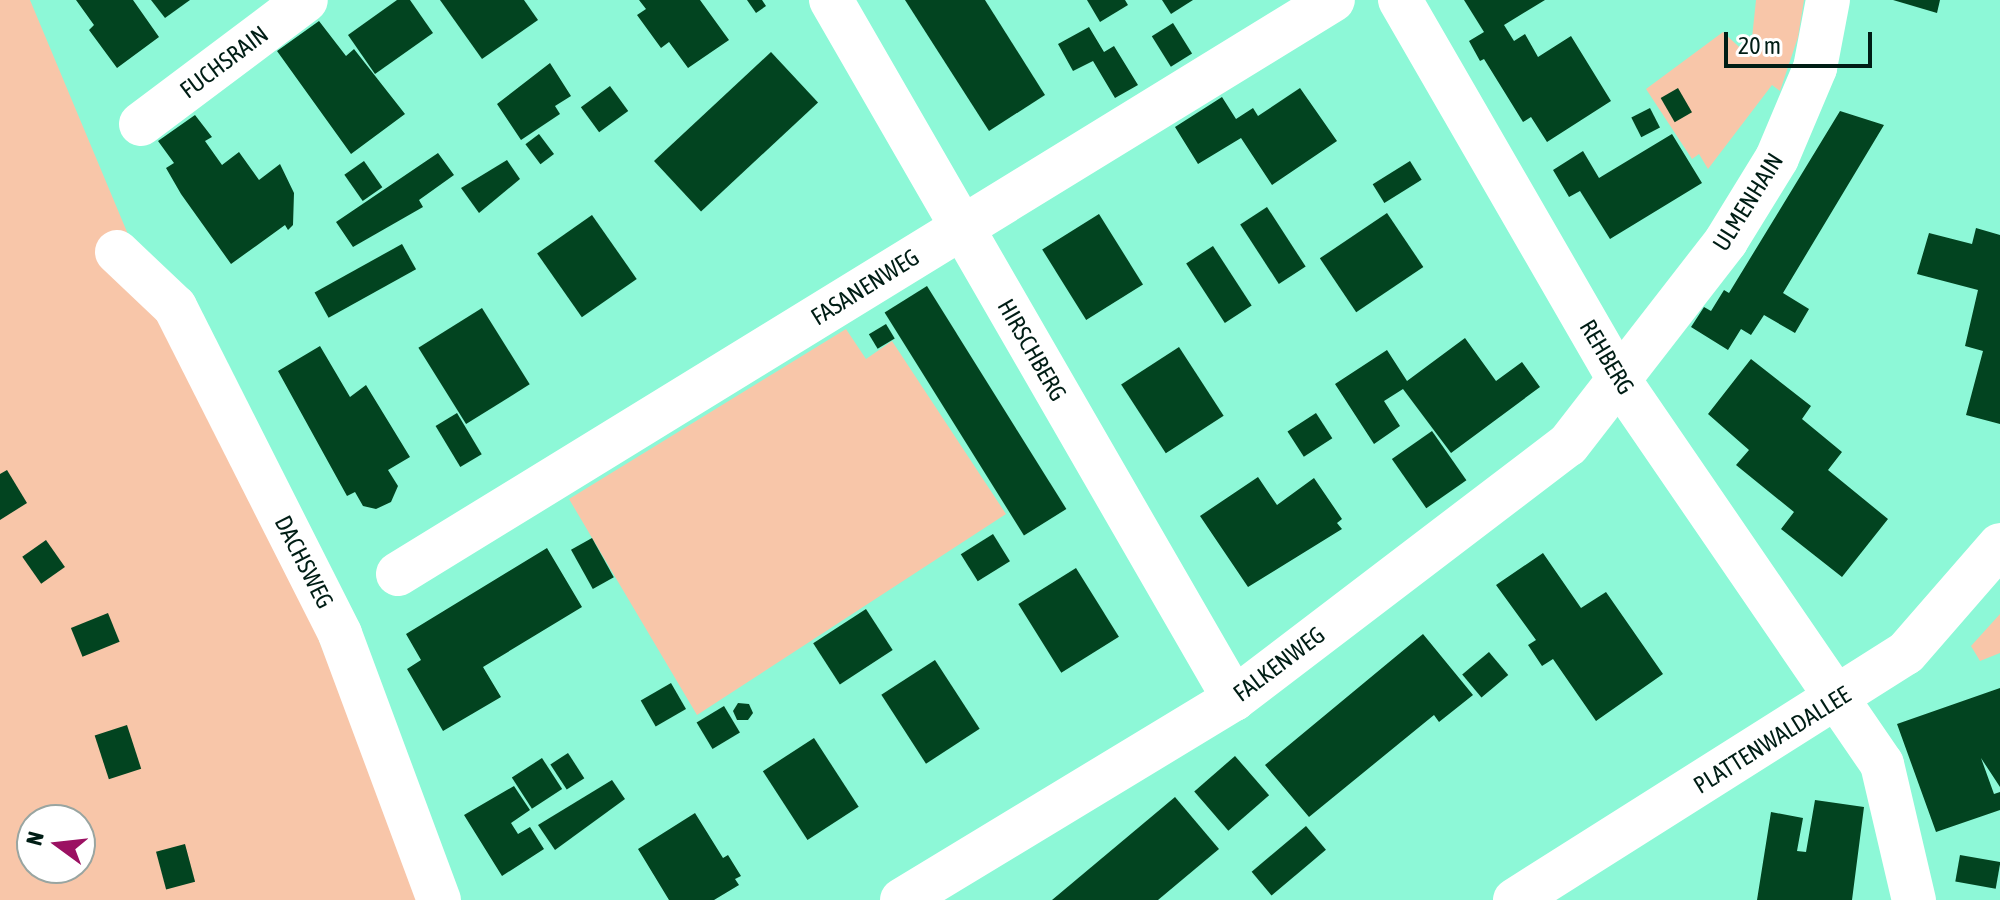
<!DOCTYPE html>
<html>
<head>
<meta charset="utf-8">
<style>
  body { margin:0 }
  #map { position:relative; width:2000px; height:900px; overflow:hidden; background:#8df8d7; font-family:"Asap Condensed",sans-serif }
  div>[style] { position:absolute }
  .green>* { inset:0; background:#f8c6a9 }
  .building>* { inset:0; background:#024420; transform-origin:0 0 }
  .minor>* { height:44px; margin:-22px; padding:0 22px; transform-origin:22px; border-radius:22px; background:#fff }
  span { translate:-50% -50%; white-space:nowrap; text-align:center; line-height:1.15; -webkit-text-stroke:8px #fff; paint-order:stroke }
  .street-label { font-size:24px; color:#001d15 }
  .north { position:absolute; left:16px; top:804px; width:80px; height:80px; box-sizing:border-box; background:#fff; border:2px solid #99a5a1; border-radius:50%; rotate:285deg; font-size:22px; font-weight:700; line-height:32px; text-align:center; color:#001d15 }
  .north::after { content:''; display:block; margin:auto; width:28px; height:36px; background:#9b1162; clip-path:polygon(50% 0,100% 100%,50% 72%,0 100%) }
  .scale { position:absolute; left:1724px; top:32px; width:148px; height:36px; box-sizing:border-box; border:4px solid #001d15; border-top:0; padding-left:10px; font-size:24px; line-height:28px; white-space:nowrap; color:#001d15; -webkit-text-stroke:6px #fff; paint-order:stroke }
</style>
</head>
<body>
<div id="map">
  <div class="green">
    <div style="clip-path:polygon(evenodd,0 0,30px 0,158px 306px,316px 633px,422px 900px,0 900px,0 0,32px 820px,80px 820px,80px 868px,32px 868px,32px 820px)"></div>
    <div style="clip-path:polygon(1756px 0,1804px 0,1798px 37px,1780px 91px,1772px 85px,1708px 169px,1699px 154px,1692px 159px,1646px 89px,1723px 32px,1750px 57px)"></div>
    <div style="clip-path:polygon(846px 329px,866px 359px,892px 341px,1006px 514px,697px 715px,569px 499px)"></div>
    <div style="clip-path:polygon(2000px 614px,2000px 653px,1980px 661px,1971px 646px)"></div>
  </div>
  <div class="building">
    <div style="clip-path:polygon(76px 0,133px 0,159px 37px,117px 68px,89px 30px,94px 25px)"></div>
    <div style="clip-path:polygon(151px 0,190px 0,165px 18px)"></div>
    <div style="clip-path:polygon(397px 0,410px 0,433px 33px,375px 74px,348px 35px)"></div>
    <div style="clip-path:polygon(440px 0,524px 0,538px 20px,482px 59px)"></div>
    <div style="clip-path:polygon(639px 0,700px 0,729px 40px,688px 68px,669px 42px,661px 48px,637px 15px,646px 9px)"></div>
    <div style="clip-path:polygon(747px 0,762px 0,766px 6px,756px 13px)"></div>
    <div style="clip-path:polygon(905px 0,985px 0,1045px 95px,989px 131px)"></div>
    <div style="clip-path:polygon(1087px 0,1125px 0,1128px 5px,1100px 22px)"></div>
    <div style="clip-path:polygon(1162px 0,1193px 0,1171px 14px)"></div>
    <div style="clip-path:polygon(1464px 0,1545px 0,1504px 25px,1514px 41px,1525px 34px,1538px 57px,1571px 36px,1611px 101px,1547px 142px,1531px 117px,1523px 122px,1484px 59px,1480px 61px,1469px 41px,1484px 32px)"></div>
    <div style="clip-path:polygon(1893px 0,1940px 0,1937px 13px)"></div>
    <div style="clip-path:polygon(319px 21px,346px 56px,354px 49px,405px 114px,351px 154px,277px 51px)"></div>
    <div style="left:1173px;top:23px;width:36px;height:25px;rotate:58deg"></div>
    <div style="clip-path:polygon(1089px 27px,1104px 52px,1114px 46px,1138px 85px,1115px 98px,1093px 61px,1073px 71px,1058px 44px)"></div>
    <div style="left:771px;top:52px;width:69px;height:160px;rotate:47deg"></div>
    <div style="clip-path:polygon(550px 63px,571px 96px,555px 106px,560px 114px,521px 140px,497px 104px)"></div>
    <div style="left:610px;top:86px;width:31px;height:36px;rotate:54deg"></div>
    <div style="clip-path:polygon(1300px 88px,1337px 141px,1272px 185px,1241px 138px,1198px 164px,1175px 127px,1222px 97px,1236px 119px,1253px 108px,1258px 116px)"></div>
    <div style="left:1678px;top:88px;width:28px;height:20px;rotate:60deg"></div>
    <div style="left:1650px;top:108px;width:22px;height:21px;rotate:63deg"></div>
    <div style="clip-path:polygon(1840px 111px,1884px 125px,1783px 293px,1809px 309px,1795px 333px,1764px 315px,1751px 335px,1741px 329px,1728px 350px,1691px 327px,1704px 307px,1711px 311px,1724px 290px,1729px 293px)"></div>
    <div style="clip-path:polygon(195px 115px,212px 137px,205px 141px,222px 165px,239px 152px,259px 180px,280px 164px,294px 193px,293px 225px,288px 230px,285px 225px,231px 264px,181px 194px,166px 168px,174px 163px,158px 141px)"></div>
    <div style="left:539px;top:134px;width:25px;height:17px;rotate:53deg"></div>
    <div style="clip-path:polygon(1672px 134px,1702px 183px,1610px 239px,1580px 191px,1569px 197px,1553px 170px,1583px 151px,1599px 178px)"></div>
    <div style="clip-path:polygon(438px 153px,454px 175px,419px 200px,423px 207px,353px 247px,336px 222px)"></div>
    <div style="clip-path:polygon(507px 160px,520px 179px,479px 213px,461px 188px)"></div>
    <div style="left:364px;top:161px;width:32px;height:24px;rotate:55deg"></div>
    <div style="left:1410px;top:161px;width:22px;height:44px;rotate:58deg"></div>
    <div style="left:1267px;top:207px;width:71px;height:32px;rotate:57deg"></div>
    <div style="left:1387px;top:213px;width:65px;height:81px;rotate:56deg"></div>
    <div style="left:1099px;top:214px;width:83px;height:67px;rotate:58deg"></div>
    <div style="left:592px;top:215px;width:78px;height:67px;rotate:55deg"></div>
    <div style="clip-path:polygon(1976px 228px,2000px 235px,2000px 424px,1966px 415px,1983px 351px,1965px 346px,1978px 290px,1917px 274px,1929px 233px,1972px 244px)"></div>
    <div style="left:402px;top:244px;width:29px;height:100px;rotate:61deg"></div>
    <div style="left:1213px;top:246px;width:71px;height:32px;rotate:57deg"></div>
    <div style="left:927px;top:286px;width:263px;height:50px;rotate:58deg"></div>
    <div style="left:482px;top:308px;width:90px;height:75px;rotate:58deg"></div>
    <div style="left:886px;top:324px;width:17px;height:20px;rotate:59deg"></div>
    <div style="clip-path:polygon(1465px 338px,1496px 381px,1522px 362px,1540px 387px,1451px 453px,1403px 389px,1384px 401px,1400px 426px,1374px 444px,1335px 384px,1387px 350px,1407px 381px)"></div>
    <div style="clip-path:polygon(320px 346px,350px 397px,366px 385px,410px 457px,388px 470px,398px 486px,391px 502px,376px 509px,363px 506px,355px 492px,347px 496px,278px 371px)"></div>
    <div style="left:1179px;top:347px;width:82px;height:69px;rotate:57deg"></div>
    <div style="clip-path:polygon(1751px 359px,1811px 406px,1802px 419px,1842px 452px,1828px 470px,1888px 519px,1842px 577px,1781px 529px,1794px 512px,1736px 465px,1749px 450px,1708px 414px)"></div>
    <div style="left:457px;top:413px;width:48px;height:25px;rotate:59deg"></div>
    <div style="left:1316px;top:413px;width:30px;height:34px;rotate:57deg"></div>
    <div style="left:1432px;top:431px;width:60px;height:49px;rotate:55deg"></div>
    <div style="clip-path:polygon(7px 470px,27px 503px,0 520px,0 474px)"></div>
    <div style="clip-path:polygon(1258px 477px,1277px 505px,1314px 478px,1342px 519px,1337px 523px,1342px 529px,1248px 587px,1200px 516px)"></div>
    <div style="left:993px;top:534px;width:32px;height:38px;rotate:58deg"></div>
    <div style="left:592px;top:538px;width:45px;height:24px;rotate:61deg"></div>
    <div style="left:46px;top:540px;width:33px;height:29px;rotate:55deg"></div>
    <div style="clip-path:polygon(547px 548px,582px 607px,483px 667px,501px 697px,443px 731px,407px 669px,421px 660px,406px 634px)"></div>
    <div style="clip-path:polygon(1543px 553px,1581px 608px,1606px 592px,1663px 674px,1596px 721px,1553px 659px,1542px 666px,1528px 645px,1536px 640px,1496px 585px)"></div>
    <div style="left:1076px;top:568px;width:81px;height:68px;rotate:58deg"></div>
    <div style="left:866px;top:609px;width:49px;height:63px;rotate:57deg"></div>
    <div style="left:108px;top:613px;width:31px;height:40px;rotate:68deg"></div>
    <div style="clip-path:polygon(1423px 634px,1473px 695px,1439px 722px,1434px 715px,1309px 817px,1265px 765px)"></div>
    <div style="left:1489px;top:652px;width:30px;height:35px;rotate:50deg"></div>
    <div style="left:935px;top:660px;width:82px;height:64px;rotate:57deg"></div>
    <div style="left:671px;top:683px;width:30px;height:35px;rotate:60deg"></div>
    <div style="clip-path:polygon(2000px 688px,2000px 787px,1981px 758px,1994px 794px,2000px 792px,2000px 810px,1936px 832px,1897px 724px)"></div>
    <div style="clip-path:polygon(738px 703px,749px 704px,753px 713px,748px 720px,737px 720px,733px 711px)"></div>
    <div style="left:724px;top:706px;width:31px;height:32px;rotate:59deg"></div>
    <div style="left:127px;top:725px;width:46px;height:34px;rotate:72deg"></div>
    <div style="left:814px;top:738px;width:82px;height:61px;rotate:57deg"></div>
    <div style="left:568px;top:753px;width:30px;height:21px;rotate:57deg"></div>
    <div style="left:1235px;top:756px;width:52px;height:54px;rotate:49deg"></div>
    <div style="left:542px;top:758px;width:37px;height:36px;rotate:57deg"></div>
    <div style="clip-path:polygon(612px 780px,625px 799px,555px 850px,538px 825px)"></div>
    <div style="clip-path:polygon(514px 786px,530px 810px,511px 823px,518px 834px,530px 827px,544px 849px,502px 876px,464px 815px)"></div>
    <div style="clip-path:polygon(1175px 797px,1219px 849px,1158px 900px,1052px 900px)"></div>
    <div style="clip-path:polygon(1815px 800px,1864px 807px,1852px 900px,1757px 900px,1771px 812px,1803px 818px,1797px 851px,1806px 852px)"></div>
    <div style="clip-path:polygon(695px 813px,723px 858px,728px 855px,741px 876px,735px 879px,739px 885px,714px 900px,669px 900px,638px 849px)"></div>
    <div style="left:1306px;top:826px;width:31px;height:71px;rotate:50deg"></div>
    <div style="left:185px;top:844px;width:39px;height:30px;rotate:75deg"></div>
    <div style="left:1960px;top:855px;width:41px;height:27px;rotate:10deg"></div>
  </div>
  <div class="minor">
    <div style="left:831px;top:0;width:807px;rotate:60.03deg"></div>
    <div style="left:1400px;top:0;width:439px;rotate:60deg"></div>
    <div style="left:1619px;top:380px;width:465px;rotate:55.6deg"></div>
    <div style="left:1882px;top:764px;width:140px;rotate:76.8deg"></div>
    <div style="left:141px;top:124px;width:206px;rotate:-36.9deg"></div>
    <div style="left:117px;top:252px;width:80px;rotate:43.5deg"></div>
    <div style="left:175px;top:307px;width:366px;rotate:63.2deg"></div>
    <div style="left:340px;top:634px;width:284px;rotate:69.6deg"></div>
    <div style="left:398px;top:574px;width:1097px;rotate:-31.55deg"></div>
    <div style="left:902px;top:900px;width:388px;rotate:-31.2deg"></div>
    <div style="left:1234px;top:699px;width:420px;rotate:-37.3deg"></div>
    <div style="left:1568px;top:445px;width:258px;rotate:-52.2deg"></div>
    <div style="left:1726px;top:241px;width:97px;rotate:-58.4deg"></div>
    <div style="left:1777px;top:158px;width:98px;rotate:-67.1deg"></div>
    <div style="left:1815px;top:68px;width:69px;rotate:-79.2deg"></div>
    <div style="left:1515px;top:900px;width:462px;rotate:-32.3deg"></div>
    <div style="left:1906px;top:653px;width:143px;rotate:-49deg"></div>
  </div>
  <div class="street-label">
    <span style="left:224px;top:62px;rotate:-37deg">FUCHSRAIN</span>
    <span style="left:1748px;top:202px;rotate:-58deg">ULMENHAIN</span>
    <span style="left:865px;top:287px;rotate:-32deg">FASANENWEG</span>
    <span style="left:1032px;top:350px;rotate:60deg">HIRSCHBERG</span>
    <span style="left:1607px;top:357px;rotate:59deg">REHBERG</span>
    <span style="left:304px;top:562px;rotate:63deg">DACHSWEG</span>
    <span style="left:1279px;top:664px;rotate:-37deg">FALKENWEG</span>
    <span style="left:1772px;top:740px;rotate:-32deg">PLATTENWALDALLEE</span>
  </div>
  <div class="north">N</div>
  <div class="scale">20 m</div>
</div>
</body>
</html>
